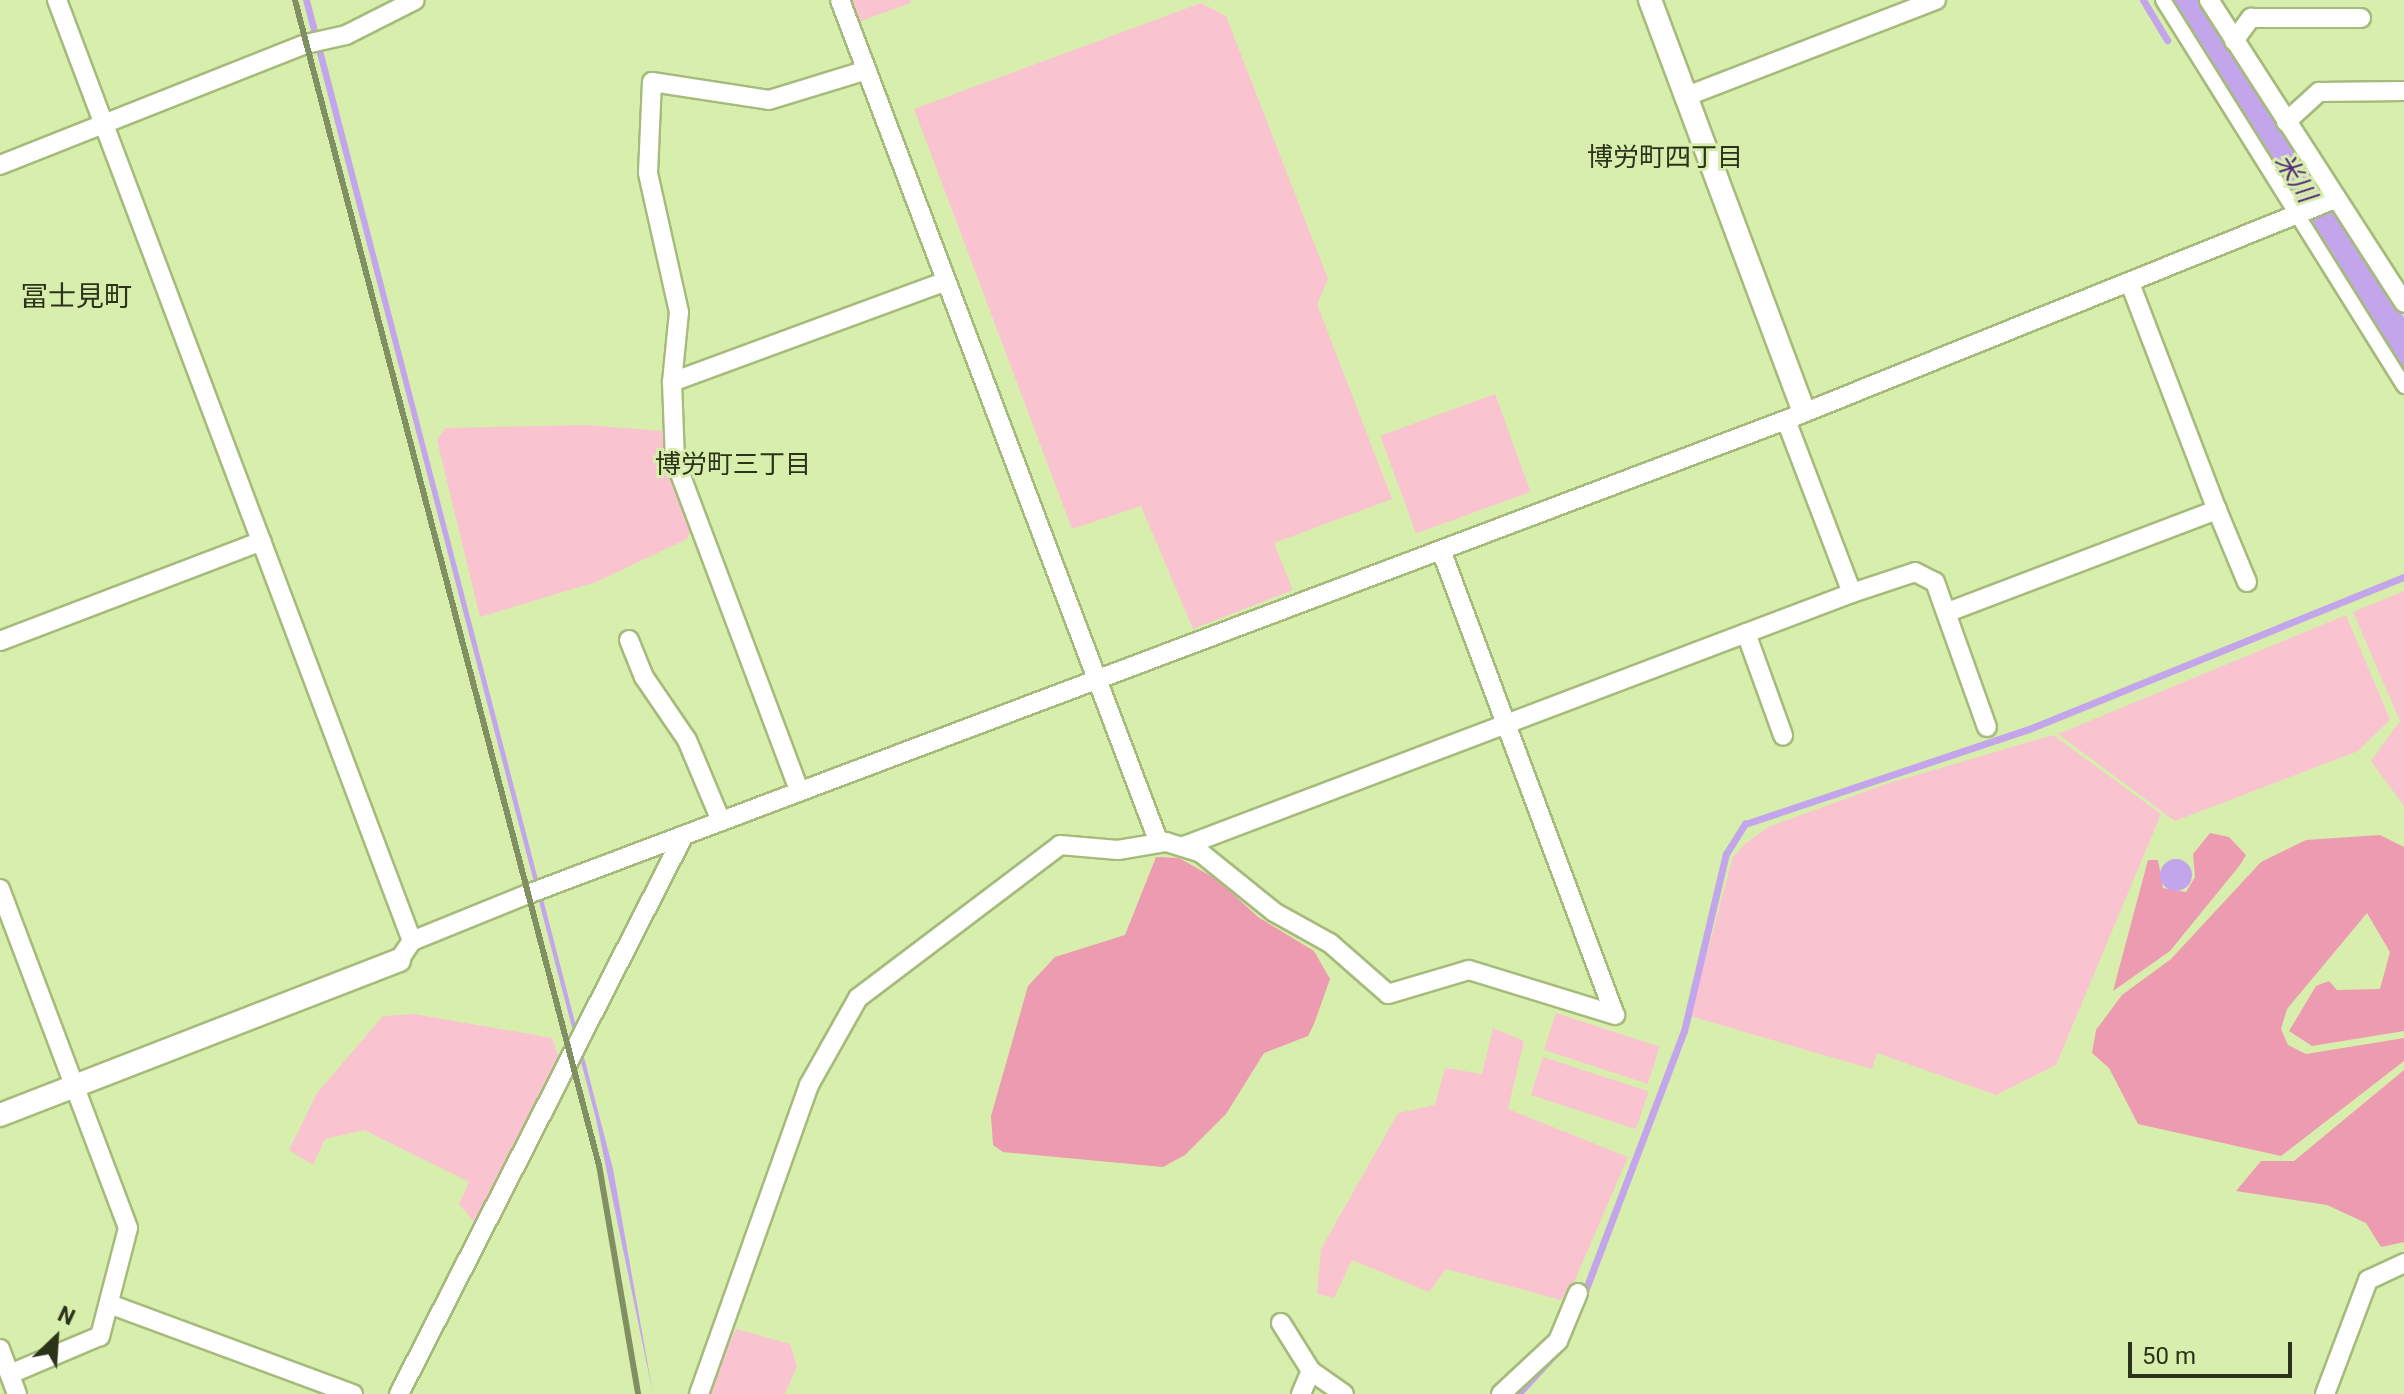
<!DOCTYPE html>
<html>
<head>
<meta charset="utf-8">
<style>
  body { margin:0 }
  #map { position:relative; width:2404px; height:1394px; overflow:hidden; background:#d8eead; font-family:Roboto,"Noto Sans JP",sans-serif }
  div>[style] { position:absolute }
  .green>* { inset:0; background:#f9c4d0; transform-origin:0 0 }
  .forest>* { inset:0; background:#ed9bb0 }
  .water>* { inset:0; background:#c2a5ea }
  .round { border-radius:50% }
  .stream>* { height:7px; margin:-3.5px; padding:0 3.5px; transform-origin:3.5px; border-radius:3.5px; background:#c2a5ea }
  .river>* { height:40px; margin:-20px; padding:0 20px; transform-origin:20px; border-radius:20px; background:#c2a5ea }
  .roads { filter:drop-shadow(2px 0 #a6bb7b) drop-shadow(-2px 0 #a6bb7b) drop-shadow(0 2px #a6bb7b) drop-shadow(0 -2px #a6bb7b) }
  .pedestrian>* { height:14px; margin:-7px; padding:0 7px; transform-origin:7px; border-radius:7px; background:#fff }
  .minor>* { height:18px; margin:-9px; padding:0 9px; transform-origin:9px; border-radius:9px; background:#fff }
  .tertiary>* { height:22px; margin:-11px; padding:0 11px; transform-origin:11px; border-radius:11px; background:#fff }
  .rail>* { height:6px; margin:-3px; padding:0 3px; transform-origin:3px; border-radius:3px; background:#819063 }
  span { translate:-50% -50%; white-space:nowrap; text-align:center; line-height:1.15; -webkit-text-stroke:6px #d8eead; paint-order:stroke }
  .neighbourhood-label { font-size:26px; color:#2b331a }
  .water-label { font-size:26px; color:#502978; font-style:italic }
  .quarter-label { font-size:28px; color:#2b331a }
  .north { position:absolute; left:16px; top:1298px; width:80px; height:80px; -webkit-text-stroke:6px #d8eead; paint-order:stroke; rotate:25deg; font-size:22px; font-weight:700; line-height:32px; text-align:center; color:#2b331a }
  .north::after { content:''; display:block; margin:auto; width:28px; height:36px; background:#2b331a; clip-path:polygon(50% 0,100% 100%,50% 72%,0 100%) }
  .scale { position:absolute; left:2128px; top:1342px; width:164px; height:36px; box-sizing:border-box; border:4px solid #2b331a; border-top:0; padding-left:10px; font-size:24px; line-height:28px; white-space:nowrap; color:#2b331a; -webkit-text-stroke:6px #d8eead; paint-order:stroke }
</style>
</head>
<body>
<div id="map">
  <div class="green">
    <div style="clip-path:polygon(850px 0,910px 0,911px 3px,858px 22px)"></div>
    <div style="clip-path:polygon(1201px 3px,1226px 16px,1328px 279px,1317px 304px,1392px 499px,1274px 543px,1293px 590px,1193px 629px,1141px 506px,1072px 529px,914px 109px)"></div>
    <div style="left:1495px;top:394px;width:104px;height:122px;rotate:70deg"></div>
    <div style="clip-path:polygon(586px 425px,662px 431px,691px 529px,687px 539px,596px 582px,480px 617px,437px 440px,445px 428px)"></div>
    <div style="clip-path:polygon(2404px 591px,2404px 806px,2371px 761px,2400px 721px,2353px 612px)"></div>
    <div style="clip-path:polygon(2346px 615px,2390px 720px,2358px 751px,2175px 821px,2058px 734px)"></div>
    <div style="clip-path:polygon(2053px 735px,2161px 814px,2056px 1065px,1996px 1095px,1877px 1053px,1872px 1069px,1690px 1016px,1733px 857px,1746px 843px,1768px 827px,1886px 784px)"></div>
    <div style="left:1556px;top:1013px;width:109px;height:39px;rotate:18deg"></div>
    <div style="clip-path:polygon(414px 1014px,552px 1038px,560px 1061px,475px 1223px,459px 1204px,469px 1182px,364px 1130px,325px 1139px,313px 1165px,289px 1150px,317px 1093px,383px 1016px)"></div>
    <div style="clip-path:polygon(1493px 1028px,1524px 1041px,1508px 1109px,1628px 1157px,1575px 1280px,1561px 1300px,1446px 1269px,1429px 1292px,1352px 1260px,1334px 1298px,1317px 1294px,1321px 1249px,1398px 1113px,1435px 1105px,1445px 1068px,1482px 1074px)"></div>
    <div style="left:1543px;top:1057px;width:111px;height:40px;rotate:18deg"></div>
    <div style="clip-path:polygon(736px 1329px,790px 1344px,797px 1366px,785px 1394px,706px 1394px)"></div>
  </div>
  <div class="forest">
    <div style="clip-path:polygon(2210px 833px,2229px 837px,2246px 855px,2240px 865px,2170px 951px,2113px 991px,2148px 860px,2158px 860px,2163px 888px,2186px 892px,2195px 877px,2193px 854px)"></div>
    <div style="clip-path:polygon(2380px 835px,2404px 847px,2404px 1031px,2312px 1046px,2289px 1031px,2316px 986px,2329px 981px,2337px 990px,2380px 989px,2390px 952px,2367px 913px,2287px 1009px,2281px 1029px,2288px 1045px,2306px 1054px,2404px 1038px,2404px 1061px,2281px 1156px,2138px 1124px,2109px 1068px,2092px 1053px,2096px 1030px,2122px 995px,2171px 959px,2261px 862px,2306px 840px)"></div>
    <div style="clip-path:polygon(1156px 857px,1179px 858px,1218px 880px,1258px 917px,1314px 951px,1330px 979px,1314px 1024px,1308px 1036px,1264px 1053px,1226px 1114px,1185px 1155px,1163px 1167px,1003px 1152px,993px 1145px,991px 1116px,1028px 986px,1055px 957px,1125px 935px)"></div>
    <div style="clip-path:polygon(2404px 1070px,2404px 1242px,2381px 1247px,2366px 1223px,2327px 1205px,2236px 1191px,2261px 1161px,2294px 1161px)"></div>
  </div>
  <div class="water">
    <div style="clip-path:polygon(303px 0,310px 0,613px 1169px,653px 1394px,596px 1119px)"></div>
    <div class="round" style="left:2160px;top:859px;width:32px;height:32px"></div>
  </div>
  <div class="stream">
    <div style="left:2143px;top:0;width:47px;rotate:59deg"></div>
    <div style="left:1584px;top:1294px;width:281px;rotate:-69.2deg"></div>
    <div style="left:1684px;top:1031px;width:182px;rotate:-76.7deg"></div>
    <div style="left:1726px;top:854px;width:36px;rotate:-58deg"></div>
    <div style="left:1745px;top:824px;width:299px;rotate:-18.5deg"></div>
    <div style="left:2029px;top:729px;width:405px;rotate:-22.1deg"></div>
    <div style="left:1518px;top:1394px;width:69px;rotate:-47.3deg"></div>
  </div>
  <div class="river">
    <div style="left:2185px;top:0;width:418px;rotate:58.4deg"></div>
  </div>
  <div class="roads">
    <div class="pedestrian">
      <div style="left:2163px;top:0;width:455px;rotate:58deg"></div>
    </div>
    <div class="minor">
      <div style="left:57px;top:0;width:1006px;rotate:69.33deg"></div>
      <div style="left:840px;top:0;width:901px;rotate:69.27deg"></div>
      <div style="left:2209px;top:0;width:360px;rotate:57.2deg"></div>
      <div style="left:2234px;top:41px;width:29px;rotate:-54deg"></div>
      <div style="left:2251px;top:18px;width:110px"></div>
      <div style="left:1687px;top:96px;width:267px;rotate:-21.1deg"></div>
      <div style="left:2286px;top:122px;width:45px;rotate:-42.3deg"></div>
      <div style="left:2319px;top:92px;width:85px;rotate:-0.7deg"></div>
      <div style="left:0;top:165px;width:329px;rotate:-21.6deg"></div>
      <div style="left:306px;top:44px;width:41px;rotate:-12.7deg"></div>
      <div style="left:346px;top:35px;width:77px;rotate:-26.9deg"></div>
      <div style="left:2131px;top:286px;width:240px;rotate:69deg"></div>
      <div style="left:672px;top:382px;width:70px;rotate:-84.3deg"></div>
      <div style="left:679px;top:312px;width:142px;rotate:-102.6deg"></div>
      <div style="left:648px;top:173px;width:91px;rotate:-87.5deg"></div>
      <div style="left:652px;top:82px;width:118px;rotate:8.7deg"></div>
      <div style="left:769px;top:100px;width:102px;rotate:-17deg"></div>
      <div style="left:1441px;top:550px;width:496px;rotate:69.5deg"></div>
      <div style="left:1852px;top:593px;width:66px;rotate:-18.4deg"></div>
      <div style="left:1915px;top:572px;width:22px;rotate:27deg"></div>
      <div style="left:1935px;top:582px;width:154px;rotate:70.3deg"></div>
      <div style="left:1948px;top:612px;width:288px;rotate:-20.8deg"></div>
      <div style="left:2217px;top:510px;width:78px;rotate:67.4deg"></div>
      <div style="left:1746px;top:633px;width:109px;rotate:70.1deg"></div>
      <div style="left:629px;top:640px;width:40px;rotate:68deg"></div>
      <div style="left:644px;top:677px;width:76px;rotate:55.7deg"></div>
      <div style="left:687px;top:740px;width:88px;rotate:67.2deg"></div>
      <div style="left:0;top:641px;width:280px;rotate:-20.9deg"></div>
      <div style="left:799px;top:790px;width:353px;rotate:-110.6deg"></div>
      <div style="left:675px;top:460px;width:78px;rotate:-92.2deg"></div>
      <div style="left:672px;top:382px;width:290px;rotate:-20.2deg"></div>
      <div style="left:1184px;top:846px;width:714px;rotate:-20.74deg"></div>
      <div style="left:1852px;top:593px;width:185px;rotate:-110.9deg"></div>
      <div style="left:0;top:889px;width:362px;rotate:69.3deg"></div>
      <div style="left:128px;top:1228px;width:112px;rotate:104.5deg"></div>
      <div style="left:100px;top:1336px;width:98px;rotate:157.1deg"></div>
      <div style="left:399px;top:960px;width:23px;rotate:-56deg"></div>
      <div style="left:412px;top:941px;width:125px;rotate:-22.1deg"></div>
      <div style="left:528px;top:894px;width:1344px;rotate:-20.65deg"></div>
      <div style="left:1786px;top:420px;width:592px;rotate:-21.93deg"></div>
      <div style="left:112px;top:1305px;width:257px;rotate:20.3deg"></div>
      <div style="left:1281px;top:1323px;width:57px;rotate:58deg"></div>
      <div style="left:0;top:1349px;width:48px;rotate:69.3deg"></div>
      <div style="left:399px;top:1394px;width:627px;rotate:-62.99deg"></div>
      <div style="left:699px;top:1394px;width:328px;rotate:-70.4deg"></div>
      <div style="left:809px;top:1085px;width:100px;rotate:-60.6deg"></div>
      <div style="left:858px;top:998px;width:253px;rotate:-37.1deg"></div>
      <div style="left:1060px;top:845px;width:58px;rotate:4.9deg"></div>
      <div style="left:1118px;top:850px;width:49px;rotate:-9.5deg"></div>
      <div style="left:1166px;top:842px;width:37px;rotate:17deg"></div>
      <div style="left:1201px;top:853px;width:94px;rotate:38.9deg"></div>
      <div style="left:1274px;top:912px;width:64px;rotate:29deg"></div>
      <div style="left:1330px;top:943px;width:77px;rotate:41.3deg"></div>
      <div style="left:1388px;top:994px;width:84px;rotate:-16.5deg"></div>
      <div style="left:1469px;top:970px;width:153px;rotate:17.1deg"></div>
      <div style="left:1301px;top:1394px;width:25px;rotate:-67deg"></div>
      <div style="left:1311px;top:1371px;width:40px;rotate:34.9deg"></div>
      <div style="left:1501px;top:1394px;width:78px;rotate:-42.9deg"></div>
      <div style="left:1558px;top:1341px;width:52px;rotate:-67.4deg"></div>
      <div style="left:2325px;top:1394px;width:122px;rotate:-69.3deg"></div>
      <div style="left:2368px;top:1280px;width:40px;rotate:-25deg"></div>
    </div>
    <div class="tertiary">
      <div style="left:1650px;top:0;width:438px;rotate:69.5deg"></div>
      <div style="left:0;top:1115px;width:428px;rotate:-21.2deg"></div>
    </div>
  </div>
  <div class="rail">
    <div style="left:295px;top:0;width:1204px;rotate:75.38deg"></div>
    <div style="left:599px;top:1165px;width:232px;rotate:80.3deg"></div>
  </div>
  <div class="neighbourhood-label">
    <span style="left:1665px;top:158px">博労町四丁目</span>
    <span style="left:733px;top:465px">博労町三丁目</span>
  </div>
  <div class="water-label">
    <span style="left:2295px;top:178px;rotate:58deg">米川</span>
  </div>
  <div class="quarter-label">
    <span style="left:76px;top:297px">冨士見町</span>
  </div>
  <div class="north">N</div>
  <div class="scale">50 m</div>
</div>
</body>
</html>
